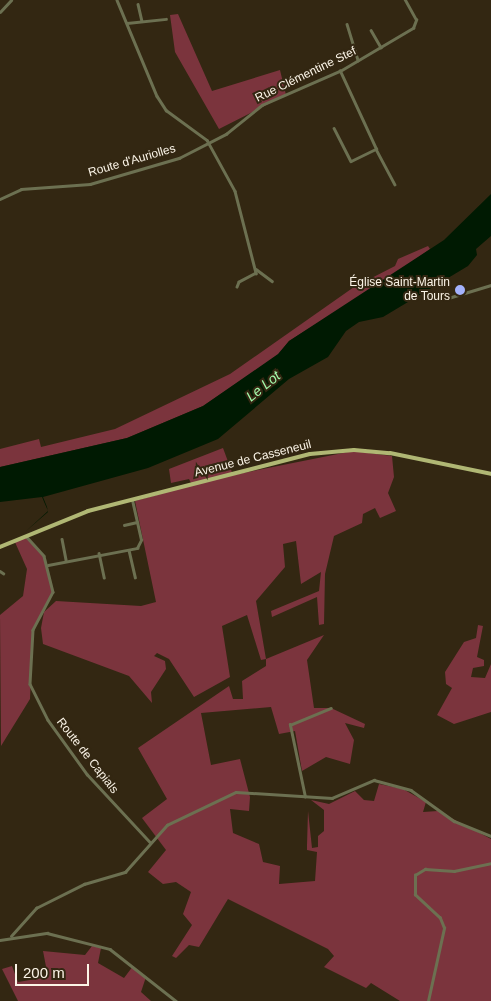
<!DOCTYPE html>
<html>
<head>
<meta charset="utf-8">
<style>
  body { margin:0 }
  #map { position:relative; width:491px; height:1001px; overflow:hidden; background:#332712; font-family:Arial,sans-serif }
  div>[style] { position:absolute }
  .green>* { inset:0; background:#7b343d }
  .water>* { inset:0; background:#001a02 }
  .minor>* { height:2.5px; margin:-1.25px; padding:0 1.25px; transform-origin:1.25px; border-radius:1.25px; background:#6c7051 }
  .major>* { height:4px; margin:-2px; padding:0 2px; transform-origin:2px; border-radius:2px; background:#b0b774 }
  .dots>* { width:14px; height:14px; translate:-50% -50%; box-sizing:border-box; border:2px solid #332712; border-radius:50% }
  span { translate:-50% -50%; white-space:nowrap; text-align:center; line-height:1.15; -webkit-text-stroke:4px #332712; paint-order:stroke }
  .street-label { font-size:12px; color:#fbf4e7 }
  .poi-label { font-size:12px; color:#fbf4e7 }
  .right { translate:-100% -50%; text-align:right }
  .water-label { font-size:14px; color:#a4fbad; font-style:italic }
  .scale { position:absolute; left:15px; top:964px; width:74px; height:22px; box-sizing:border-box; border:2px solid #fbf4e7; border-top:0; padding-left:6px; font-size:15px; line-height:18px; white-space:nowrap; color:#fbf4e7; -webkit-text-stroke:4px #332712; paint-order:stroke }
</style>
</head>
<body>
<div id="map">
  <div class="green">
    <div style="clip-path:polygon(178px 14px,212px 91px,280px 70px,286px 95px,219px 129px,175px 52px,170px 15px)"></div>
    <div style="clip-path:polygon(428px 246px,430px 249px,388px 279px,289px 341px,278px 355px,203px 406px,127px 438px,0 467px,0 449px,39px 439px,41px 447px,115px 429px,230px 374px,354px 287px,395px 266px,398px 259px)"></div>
    <div style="clip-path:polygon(223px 448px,233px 475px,353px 451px,392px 456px,394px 477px,388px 493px,396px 511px,380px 518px,375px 508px,363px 514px,362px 523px,334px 536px,325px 574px,324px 624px,319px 625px,317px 597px,272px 617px,271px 611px,319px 591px,321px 572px,301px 584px,296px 541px,283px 544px,285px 567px,256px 601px,266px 659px,324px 635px,307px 660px,314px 708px,331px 708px,365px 724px,364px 728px,345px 723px,354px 740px,350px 764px,326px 757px,302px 771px,295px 731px,279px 734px,271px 707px,201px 713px,211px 765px,240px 759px,250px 797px,249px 811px,230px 809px,233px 833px,259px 844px,263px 862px,280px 866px,279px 884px,315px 881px,317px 852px,307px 850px,307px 845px,308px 811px,312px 848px,318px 847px,318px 836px,324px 831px,324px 810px,311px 800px,329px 804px,355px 791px,364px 800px,374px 801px,379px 784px,403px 789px,426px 802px,423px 812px,438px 811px,491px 839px,491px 1001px,400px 1001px,371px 983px,366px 988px,324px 967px,334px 956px,328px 949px,228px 899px,199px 947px,189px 945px,176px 958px,172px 956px,192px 925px,183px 914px,191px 892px,176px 882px,163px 884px,148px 872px,166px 850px,142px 818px,167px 799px,138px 748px,229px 686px,233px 699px,243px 699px,242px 681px,266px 666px,266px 659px,261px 660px,247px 615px,222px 626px,230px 677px,194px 697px,169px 659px,157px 653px,154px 656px,165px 661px,166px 669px,151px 692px,152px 703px,129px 676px,43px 644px,41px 628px,44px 612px,56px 601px,141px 606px,156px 602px,135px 501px,192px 485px,189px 479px,171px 483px,169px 469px)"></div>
    <div style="clip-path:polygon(26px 535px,44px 556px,53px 592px,33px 630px,30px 699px,1px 746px,0 615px,23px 596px,27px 569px,14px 540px)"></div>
    <div style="clip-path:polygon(478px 625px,483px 626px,477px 657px,484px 660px,484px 666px,473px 668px,471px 677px,485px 678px,491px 664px,491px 712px,454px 724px,437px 715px,452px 688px,446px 684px,445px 672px,464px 642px,476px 638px)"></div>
    <div style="clip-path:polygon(92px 946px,101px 948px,98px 963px,124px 978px,133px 966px,146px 977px,141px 992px,151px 1001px,18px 1001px,2px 969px,12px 966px,18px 982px,48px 977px,43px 951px,85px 955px)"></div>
  </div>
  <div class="water">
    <div style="clip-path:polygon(491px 194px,491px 236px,476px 249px,477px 255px,468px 266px,383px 317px,359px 322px,346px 331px,328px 357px,289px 379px,218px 439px,148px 468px,43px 497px,47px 507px,48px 512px,25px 532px,48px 511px,42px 497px,0 502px,0 467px,127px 438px,203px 406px,278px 354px,289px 341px,444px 240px)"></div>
  </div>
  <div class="minor">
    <div style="left:117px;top:0;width:104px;rotate:67.4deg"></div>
    <div style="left:157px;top:96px;width:17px;rotate:57deg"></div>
    <div style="left:166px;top:110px;width:51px;rotate:36.2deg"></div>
    <div style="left:207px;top:140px;width:58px;rotate:61.2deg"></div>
    <div style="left:235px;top:191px;width:85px;rotate:75.6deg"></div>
    <div style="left:256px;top:273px;width:19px;rotate:152deg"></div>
    <div style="left:239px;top:282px;width:5px;rotate:112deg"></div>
    <div style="left:138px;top:4px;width:17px;rotate:77deg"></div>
    <div style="left:0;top:12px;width:16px;rotate:-47deg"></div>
    <div style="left:127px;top:23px;width:39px;rotate:-6deg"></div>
    <div style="left:347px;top:24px;width:38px;rotate:73deg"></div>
    <div style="left:371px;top:30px;width:20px;rotate:60deg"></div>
    <div style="left:334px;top:128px;width:37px;rotate:63deg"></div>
    <div style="left:351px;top:161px;width:28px;rotate:-26deg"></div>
    <div style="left:376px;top:149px;width:86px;rotate:-114.8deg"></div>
    <div style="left:376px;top:149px;width:40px;rotate:62deg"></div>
    <div style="left:0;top:199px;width:23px;rotate:-25deg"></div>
    <div style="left:21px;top:189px;width:69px;rotate:-4.1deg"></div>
    <div style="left:90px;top:184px;width:93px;rotate:-16.3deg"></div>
    <div style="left:179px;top:158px;width:53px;rotate:-27.1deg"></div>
    <div style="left:226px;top:134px;width:46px;rotate:-38.9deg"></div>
    <div style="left:262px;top:105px;width:85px;rotate:-23.6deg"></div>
    <div style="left:340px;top:71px;width:85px;rotate:-30.5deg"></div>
    <div style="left:413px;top:28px;width:9px;rotate:-69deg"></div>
    <div style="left:416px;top:20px;width:23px;rotate:-119deg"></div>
    <div style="left:256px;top:269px;width:20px;rotate:37deg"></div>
    <div style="left:445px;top:299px;width:48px;rotate:-16.9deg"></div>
    <div style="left:124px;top:525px;width:13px;rotate:-13deg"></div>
    <div style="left:27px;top:537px;width:25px;rotate:48deg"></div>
    <div style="left:44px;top:556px;width:37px;rotate:76deg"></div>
    <div style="left:53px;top:592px;width:43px;rotate:117.8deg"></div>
    <div style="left:33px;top:630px;width:54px;rotate:93.2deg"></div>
    <div style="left:30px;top:684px;width:40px;rotate:63.4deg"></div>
    <div style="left:48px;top:720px;width:67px;rotate:54.2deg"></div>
    <div style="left:87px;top:774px;width:93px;rotate:47.2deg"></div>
    <div style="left:62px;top:539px;width:21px;rotate:79deg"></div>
    <div style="left:129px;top:550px;width:28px;rotate:77deg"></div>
    <div style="left:99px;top:553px;width:25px;rotate:78deg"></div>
    <div style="left:48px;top:565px;width:91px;rotate:-10.8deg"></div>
    <div style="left:137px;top:548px;width:9px;rotate:-63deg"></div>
    <div style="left:141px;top:540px;width:41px;rotate:-102.7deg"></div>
    <div style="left:0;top:571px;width:4px;rotate:34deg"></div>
    <div style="left:305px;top:797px;width:74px;rotate:-101.8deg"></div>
    <div style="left:290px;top:725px;width:44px;rotate:-22.5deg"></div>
    <div style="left:11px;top:936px;width:38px;rotate:-48deg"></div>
    <div style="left:36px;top:908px;width:54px;rotate:-26.6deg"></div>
    <div style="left:84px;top:884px;width:43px;rotate:-16.3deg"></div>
    <div style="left:125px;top:872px;width:63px;rotate:-48.2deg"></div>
    <div style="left:167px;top:825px;width:76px;rotate:-25.6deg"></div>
    <div style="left:236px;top:792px;width:96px;rotate:3.6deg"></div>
    <div style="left:332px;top:798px;width:46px;rotate:-23.2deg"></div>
    <div style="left:374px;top:780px;width:38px;rotate:15deg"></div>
    <div style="left:411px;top:790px;width:53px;rotate:35.8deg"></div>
    <div style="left:454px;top:821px;width:40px;rotate:22deg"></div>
    <div style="left:0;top:940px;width:48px;rotate:-8.5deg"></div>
    <div style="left:47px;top:933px;width:65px;rotate:14.3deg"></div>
    <div style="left:110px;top:949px;width:84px;rotate:38.2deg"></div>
    <div style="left:428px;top:1001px;width:75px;rotate:-77.6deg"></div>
    <div style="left:444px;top:928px;width:11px;rotate:-112deg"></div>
    <div style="left:440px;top:918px;width:34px;rotate:-137deg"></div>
    <div style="left:415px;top:895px;width:20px;rotate:-90deg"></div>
    <div style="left:415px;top:875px;width:12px;rotate:-31deg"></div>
    <div style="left:425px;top:869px;width:29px;rotate:4deg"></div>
    <div style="left:454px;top:871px;width:38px;rotate:-12deg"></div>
  </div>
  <div class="major">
    <div style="left:0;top:547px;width:95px;rotate:-22.2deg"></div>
    <div style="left:88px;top:511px;width:229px;rotate:-14.4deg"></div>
    <div style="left:310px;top:454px;width:44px;rotate:-5.2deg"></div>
    <div style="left:354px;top:450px;width:36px;rotate:5deg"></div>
    <div style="left:390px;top:453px;width:103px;rotate:11.7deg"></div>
  </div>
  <div class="dots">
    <div style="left:460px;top:290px;background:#a4b2fc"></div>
  </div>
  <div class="street-label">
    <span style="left:306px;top:75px;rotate:-26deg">Rue Clémentine Stef</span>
    <span style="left:132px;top:161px;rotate:-16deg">Route d'Auriolles</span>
    <span style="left:253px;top:459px;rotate:-14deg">Avenue de Casseneuil</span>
    <span style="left:87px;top:756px;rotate:52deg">Route de Capials</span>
  </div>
  <div class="poi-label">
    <span class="right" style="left:450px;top:290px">Église Saint-Martin<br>de Tours</span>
  </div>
  <div class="water-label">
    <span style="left:263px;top:386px;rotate:-39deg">Le Lot</span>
  </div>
  <div class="scale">200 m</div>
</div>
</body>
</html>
